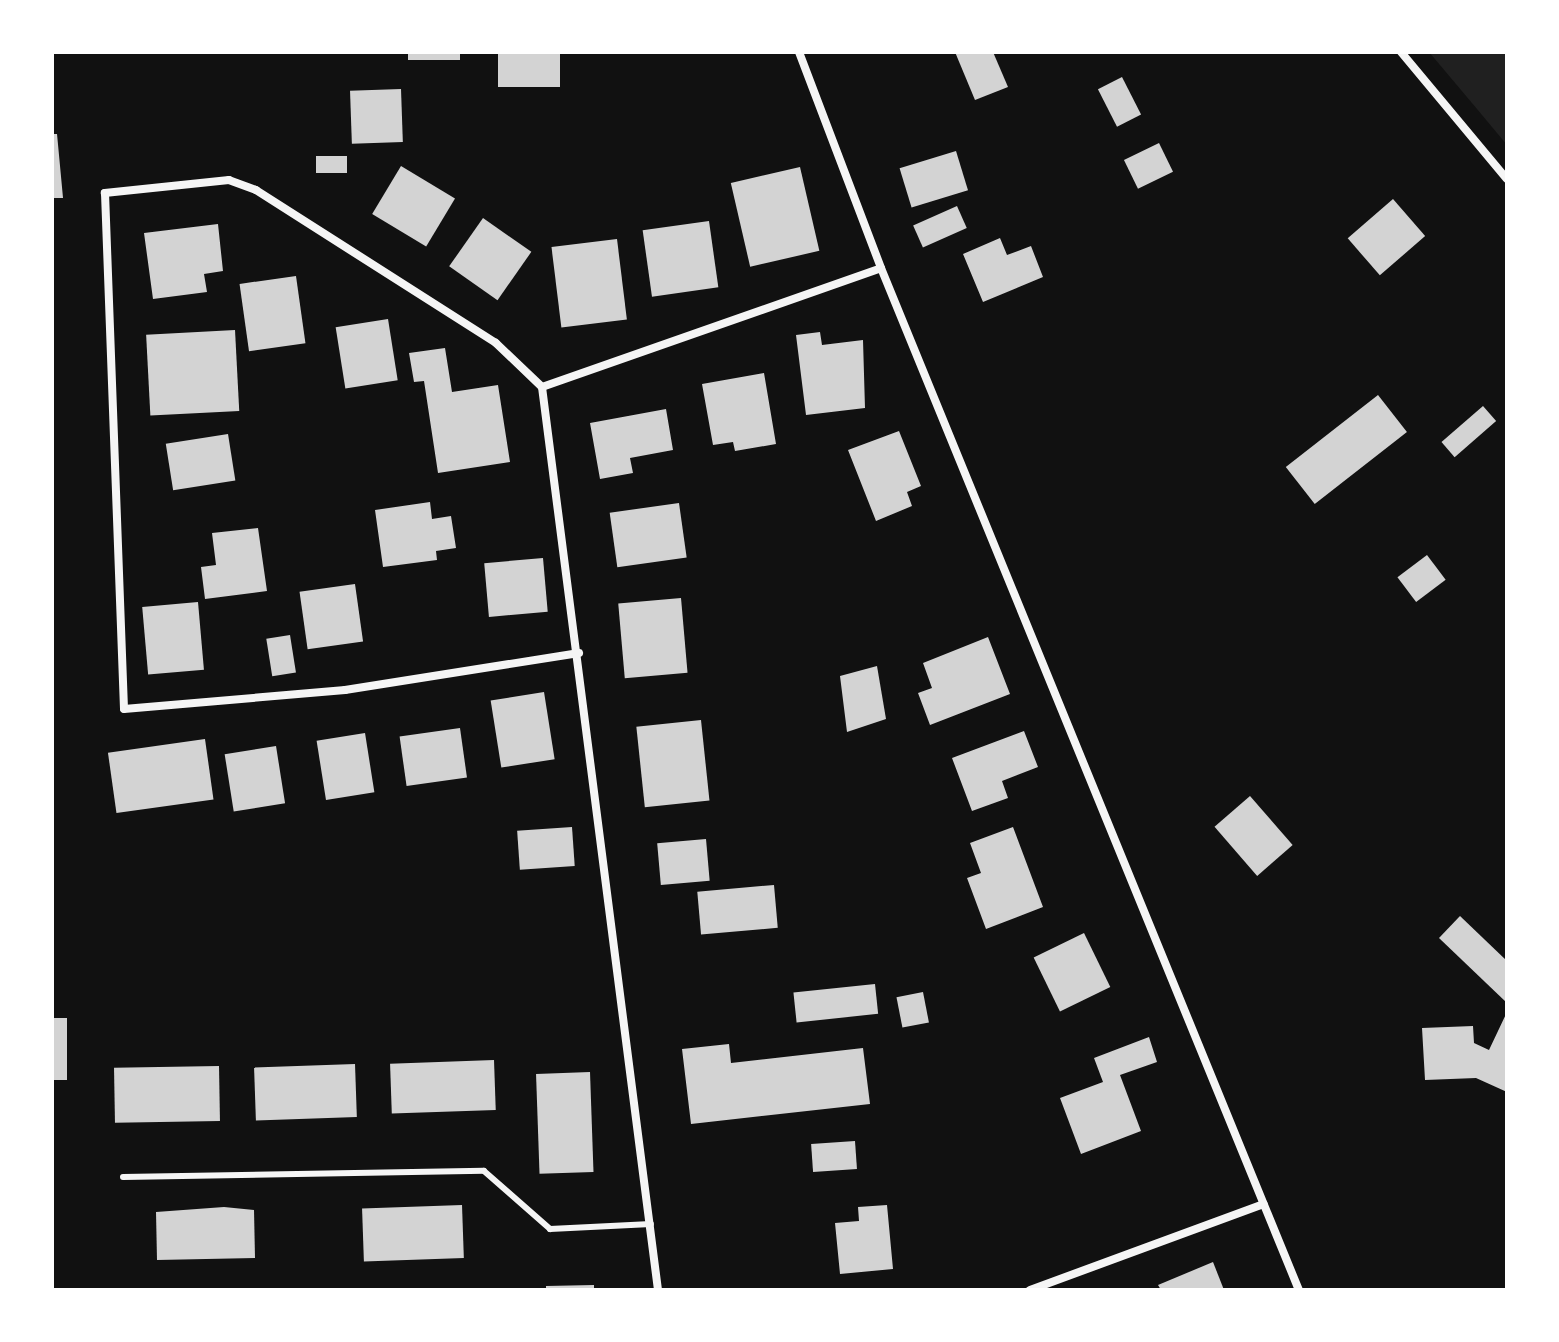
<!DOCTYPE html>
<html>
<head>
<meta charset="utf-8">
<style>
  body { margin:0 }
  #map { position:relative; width:1559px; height:1342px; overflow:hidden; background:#111; font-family:Georgia,serif }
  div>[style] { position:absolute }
  .green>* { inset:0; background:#202020 }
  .building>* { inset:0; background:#d3d3d3; transform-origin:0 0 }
  .service>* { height:6px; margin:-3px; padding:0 3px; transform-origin:3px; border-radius:3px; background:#f5f5f5 }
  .minor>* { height:8px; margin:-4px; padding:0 4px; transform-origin:4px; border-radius:4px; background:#f5f5f5 }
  span { translate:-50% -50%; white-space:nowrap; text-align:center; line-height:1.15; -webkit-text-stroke:6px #fff; paint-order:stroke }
  .frame { position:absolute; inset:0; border:54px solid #fff; pointer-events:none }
</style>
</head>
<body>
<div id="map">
  <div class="green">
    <div style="clip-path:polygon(1429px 52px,1507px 52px,1507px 145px,1477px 109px)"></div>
  </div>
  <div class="building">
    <div style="left:408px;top:52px;width:52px;height:8px"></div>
    <div style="left:498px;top:52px;width:62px;height:35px"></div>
    <div style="clip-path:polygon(955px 52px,993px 52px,1008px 87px,975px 100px)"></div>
    <div style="left:1122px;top:77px;width:42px;height:27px;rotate:63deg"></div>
    <div style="left:401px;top:89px;width:53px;height:51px;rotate:88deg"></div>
    <div style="clip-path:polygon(52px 134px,57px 134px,63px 198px,52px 198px)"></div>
    <div style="left:1159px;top:143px;width:32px;height:39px;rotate:64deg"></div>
    <div style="left:956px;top:151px;width:41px;height:59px;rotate:73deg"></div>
    <div style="left:347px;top:156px;width:17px;height:31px;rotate:90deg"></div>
    <div style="left:401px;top:166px;width:63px;height:56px;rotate:31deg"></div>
    <div style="left:800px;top:167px;width:86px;height:71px;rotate:77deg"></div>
    <div style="left:1393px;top:199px;width:49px;height:60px;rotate:49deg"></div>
    <div style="left:957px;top:206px;width:24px;height:48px;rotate:66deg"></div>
    <div style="left:483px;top:218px;width:59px;height:59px;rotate:35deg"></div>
    <div style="left:709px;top:221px;width:67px;height:67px;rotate:82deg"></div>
    <div style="clip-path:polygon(218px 224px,223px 271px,204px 274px,207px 292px,153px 299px,144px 233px)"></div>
    <div style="clip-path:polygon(1000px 238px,1007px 255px,1031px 246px,1043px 277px,983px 302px,963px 254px)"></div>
    <div style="left:617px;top:239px;width:81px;height:66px;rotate:83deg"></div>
    <div style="left:296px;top:276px;width:68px;height:57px;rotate:82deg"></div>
    <div style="left:388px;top:319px;width:62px;height:53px;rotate:81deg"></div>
    <div style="left:235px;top:330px;width:81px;height:89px;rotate:87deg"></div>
    <div style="clip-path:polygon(820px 332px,822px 345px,863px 340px,865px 408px,806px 415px,796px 335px)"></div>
    <div style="clip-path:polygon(445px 348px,452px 392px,498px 385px,510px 462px,438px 473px,424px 381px,414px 382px,409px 353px)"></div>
    <div style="clip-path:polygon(764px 373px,776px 444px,735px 451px,733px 442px,713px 445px,702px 384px)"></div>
    <div style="left:1378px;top:395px;width:47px;height:117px;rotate:52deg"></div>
    <div style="left:1483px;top:406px;width:20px;height:55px;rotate:49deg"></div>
    <div style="clip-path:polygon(666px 409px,673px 450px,630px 458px,633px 473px,600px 479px,590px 423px)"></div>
    <div style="clip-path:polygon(899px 431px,921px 486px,907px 492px,912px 506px,876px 521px,848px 450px)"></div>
    <div style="left:228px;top:434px;width:47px;height:63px;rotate:81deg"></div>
    <div style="clip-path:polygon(430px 502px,432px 519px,451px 516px,456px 548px,436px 551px,437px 560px,383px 567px,375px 510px)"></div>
    <div style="left:679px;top:503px;width:55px;height:70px;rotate:82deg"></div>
    <div style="clip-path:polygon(258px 528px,267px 591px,205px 599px,201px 567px,216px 565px,212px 533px)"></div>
    <div style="left:1427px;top:555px;width:31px;height:37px;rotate:53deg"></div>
    <div style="left:543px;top:558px;width:54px;height:59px;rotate:85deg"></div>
    <div style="left:355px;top:584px;width:58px;height:56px;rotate:82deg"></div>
    <div style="left:681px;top:598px;width:75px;height:63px;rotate:85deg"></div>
    <div style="left:198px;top:602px;width:68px;height:56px;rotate:85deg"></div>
    <div style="left:290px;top:635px;width:38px;height:24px;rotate:81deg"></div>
    <div style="clip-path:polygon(988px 637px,1010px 694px,930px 725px,918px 693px,932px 688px,923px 663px)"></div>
    <div style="clip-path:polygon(877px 666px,886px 719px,847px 732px,840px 676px)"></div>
    <div style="left:544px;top:692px;width:68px;height:54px;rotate:81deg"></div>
    <div style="left:701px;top:720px;width:81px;height:65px;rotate:84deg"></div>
    <div style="left:460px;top:728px;width:50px;height:61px;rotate:82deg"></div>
    <div style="clip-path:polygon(1024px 731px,1038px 767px,1002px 781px,1008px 798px,972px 811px,952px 758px)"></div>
    <div style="left:365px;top:733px;width:60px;height:49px;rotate:81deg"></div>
    <div style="left:205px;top:739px;width:61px;height:98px;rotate:82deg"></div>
    <div style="left:276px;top:746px;width:58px;height:52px;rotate:81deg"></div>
    <div style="left:1250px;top:796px;width:65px;height:47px;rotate:49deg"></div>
    <div style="left:572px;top:827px;width:39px;height:55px;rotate:86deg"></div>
    <div style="clip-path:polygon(1013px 827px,1043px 907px,986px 929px,967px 878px,981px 873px,970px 843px)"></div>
    <div style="left:706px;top:839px;width:42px;height:49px;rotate:85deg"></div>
    <div style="left:774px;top:885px;width:43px;height:77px;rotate:85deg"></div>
    <div style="clip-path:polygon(1460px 916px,1507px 961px,1507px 1003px,1439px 938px)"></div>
    <div style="left:1084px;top:933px;width:60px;height:56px;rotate:64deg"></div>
    <div style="left:875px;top:984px;width:30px;height:82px;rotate:84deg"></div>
    <div style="left:923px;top:992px;width:31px;height:27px;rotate:79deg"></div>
    <div style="clip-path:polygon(1507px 1012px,1507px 1092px,1476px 1078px,1425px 1080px,1422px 1028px,1473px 1026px,1474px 1043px,1489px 1050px)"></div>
    <div style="left:52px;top:1018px;width:15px;height:62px"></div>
    <div style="clip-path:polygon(1149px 1037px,1157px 1062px,1120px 1075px,1141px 1131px,1081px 1154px,1060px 1098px,1103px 1082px,1094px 1058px)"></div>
    <div style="clip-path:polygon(729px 1044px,731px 1063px,863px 1048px,870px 1104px,691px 1124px,682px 1049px)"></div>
    <div style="left:494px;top:1060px;width:50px;height:104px;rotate:88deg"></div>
    <div style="left:355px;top:1064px;width:53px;height:101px;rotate:88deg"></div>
    <div style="left:219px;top:1066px;width:55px;height:105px;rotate:89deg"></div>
    <div style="left:590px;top:1072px;width:100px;height:54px;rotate:88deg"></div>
    <div style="left:855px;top:1141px;width:28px;height:44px;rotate:86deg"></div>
    <div style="left:462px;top:1205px;width:53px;height:100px;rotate:88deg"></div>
    <div style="clip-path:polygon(887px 1205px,893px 1269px,840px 1274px,835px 1223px,859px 1221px,858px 1207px)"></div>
    <div style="clip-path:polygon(224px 1207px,254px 1210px,255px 1258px,157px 1260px,156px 1212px)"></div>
    <div style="clip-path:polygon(1213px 1262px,1224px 1290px,1161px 1290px,1158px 1285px)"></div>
    <div style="clip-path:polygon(594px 1285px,594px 1290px,546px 1290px,546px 1286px)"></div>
  </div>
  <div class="service">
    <div style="left:123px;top:1177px;width:361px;rotate:-1deg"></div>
    <div style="left:484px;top:1171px;width:88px;rotate:41.3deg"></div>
    <div style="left:550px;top:1229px;width:101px;rotate:-2.8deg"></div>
  </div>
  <div class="minor">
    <div style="left:799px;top:52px;width:231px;rotate:69.2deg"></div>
    <div style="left:881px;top:268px;width:1104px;rotate:67.76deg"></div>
    <div style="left:1401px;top:52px;width:165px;rotate:50.2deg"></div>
    <div style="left:542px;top:387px;width:64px;rotate:-136.3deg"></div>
    <div style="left:496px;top:343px;width:285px;rotate:-147.5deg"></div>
    <div style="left:256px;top:190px;width:29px;rotate:-160deg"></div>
    <div style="left:229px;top:180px;width:125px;rotate:174deg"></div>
    <div style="left:105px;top:193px;width:516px;rotate:87.89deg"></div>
    <div style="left:124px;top:709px;width:222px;rotate:-4.9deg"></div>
    <div style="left:345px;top:690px;width:237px;rotate:-9deg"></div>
    <div style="left:658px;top:1290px;width:910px;rotate:-97.32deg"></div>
    <div style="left:542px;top:387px;width:359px;rotate:-19.3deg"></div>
    <div style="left:1030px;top:1290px;width:249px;rotate:-20.2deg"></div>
  </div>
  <div class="frame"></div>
</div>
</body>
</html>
